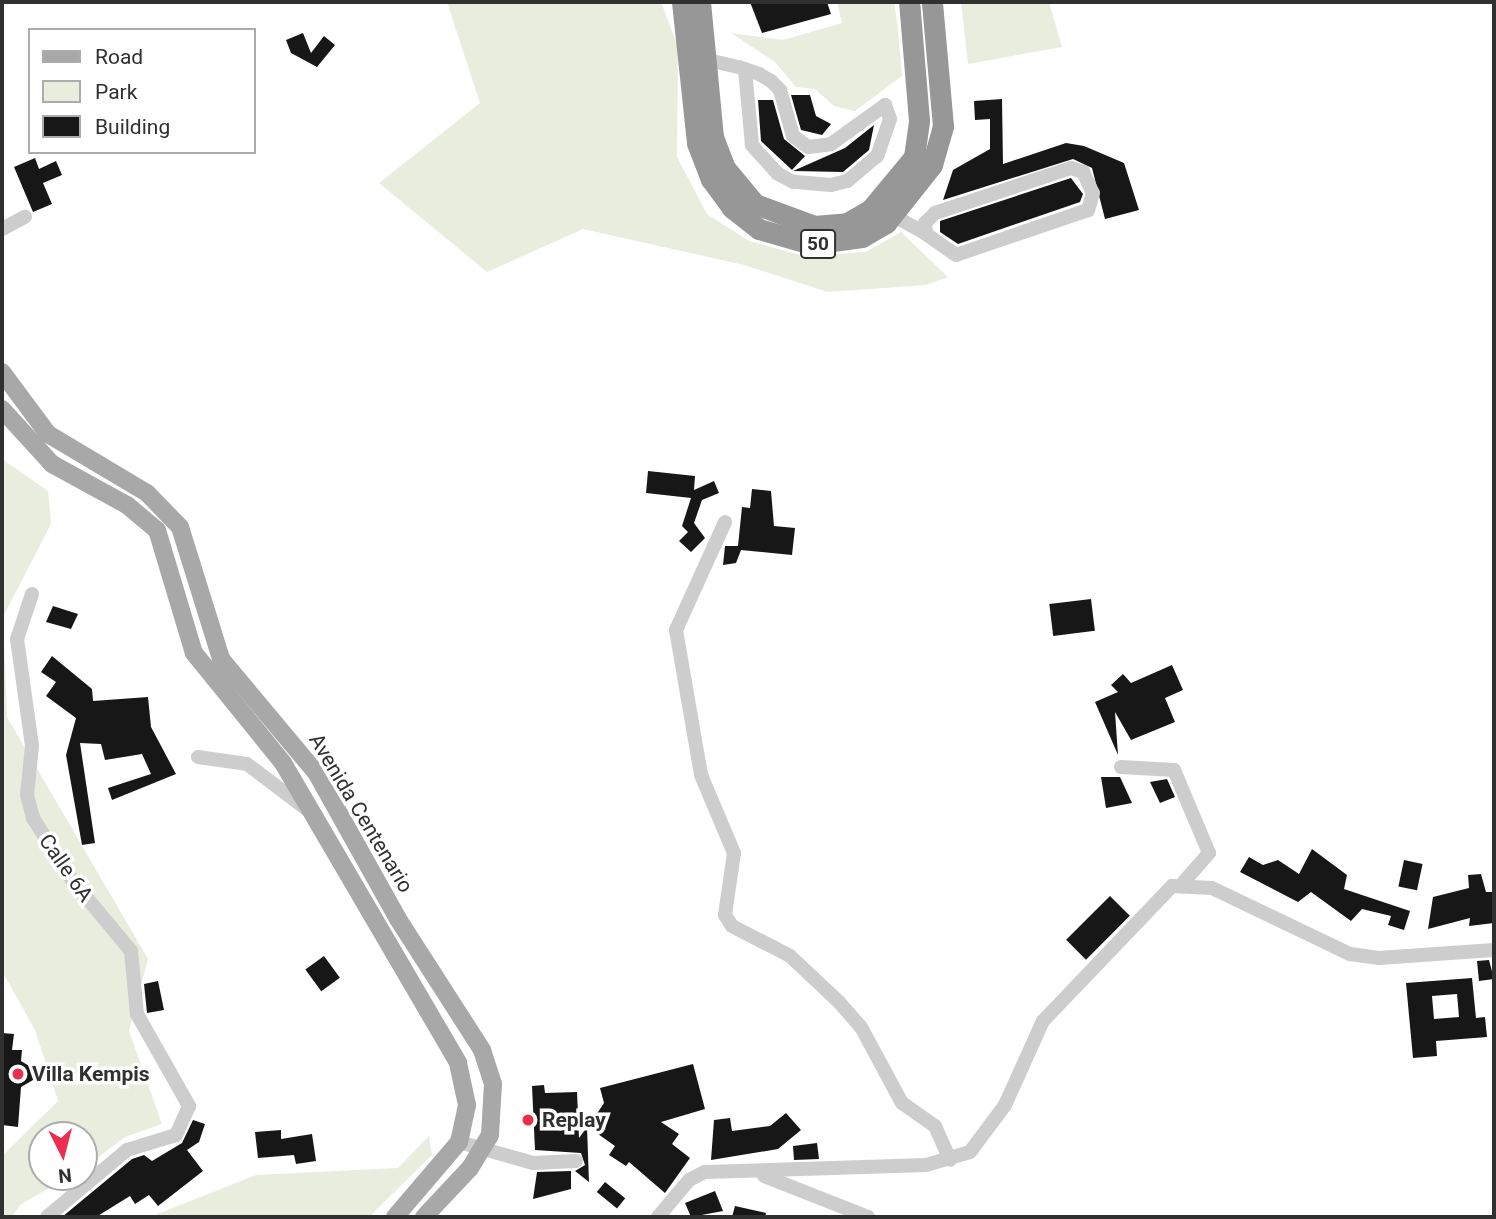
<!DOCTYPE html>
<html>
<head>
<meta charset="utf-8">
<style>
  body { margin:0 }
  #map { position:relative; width:1496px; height:1219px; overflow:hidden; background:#fff; font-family:Roboto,sans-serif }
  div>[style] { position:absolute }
  .green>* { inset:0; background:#e8eddd }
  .building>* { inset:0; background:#171717; transform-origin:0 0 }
  .minor>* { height:14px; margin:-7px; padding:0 7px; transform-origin:7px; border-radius:7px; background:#cdcdcd }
  .major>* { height:18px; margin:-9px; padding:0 9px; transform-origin:9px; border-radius:9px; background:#a8a8a8 }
  .highway>* { height:21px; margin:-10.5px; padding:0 10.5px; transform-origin:10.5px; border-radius:10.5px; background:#979797 }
  .dots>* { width:19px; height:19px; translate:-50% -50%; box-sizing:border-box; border:4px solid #fff; border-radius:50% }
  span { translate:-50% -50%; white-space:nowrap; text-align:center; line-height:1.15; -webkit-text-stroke:7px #fff; paint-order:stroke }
  .shield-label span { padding:2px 5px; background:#fff; border:2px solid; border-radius:5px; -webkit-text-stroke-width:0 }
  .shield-label { font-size:19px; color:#303030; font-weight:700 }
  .street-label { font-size:21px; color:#303030 }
  .poi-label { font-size:21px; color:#303030; font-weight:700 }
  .left { translate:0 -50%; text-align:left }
  .frame { position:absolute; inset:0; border:4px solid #303030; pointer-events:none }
  .legend { position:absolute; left:28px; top:28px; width:228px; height:126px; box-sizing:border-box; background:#fff; border:2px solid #acacac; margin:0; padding:9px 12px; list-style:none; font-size:21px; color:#303030 }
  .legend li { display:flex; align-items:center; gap:14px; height:35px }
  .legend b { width:35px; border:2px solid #acacac }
  .north { position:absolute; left:28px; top:1121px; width:70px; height:70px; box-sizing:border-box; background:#fff; border:2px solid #acacac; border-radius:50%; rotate:174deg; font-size:19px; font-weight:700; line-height:28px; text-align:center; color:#303030 }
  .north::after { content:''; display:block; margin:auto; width:24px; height:32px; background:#eb2d50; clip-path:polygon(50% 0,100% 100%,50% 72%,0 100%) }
</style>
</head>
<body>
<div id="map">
  <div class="green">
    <div style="clip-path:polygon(447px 2px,661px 2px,678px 47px,677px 157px,707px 214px,749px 241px,804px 256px,866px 252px,901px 232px,948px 277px,926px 285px,828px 292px,744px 265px,583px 229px,487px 272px,379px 183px,480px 103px)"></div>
    <div style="clip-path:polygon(837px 2px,894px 2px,897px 21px,902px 76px,855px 111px,834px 106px,815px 89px,796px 87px,775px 62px,731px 33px,783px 40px,842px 23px)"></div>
    <div style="clip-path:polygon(961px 2px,1049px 2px,1062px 47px,968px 64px)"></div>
    <div style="clip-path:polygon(2px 459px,48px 491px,51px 524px,3px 617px,7px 717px,148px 959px,129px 1031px,162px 1124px,125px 1137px,84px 1168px,84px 1135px,42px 1135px,42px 1177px,68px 1177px,20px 1205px,12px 1217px,2px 1217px,2px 1156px,58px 1101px,35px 1030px,2px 971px)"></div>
    <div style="clip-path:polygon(429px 1136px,432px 1155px,369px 1217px,150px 1217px,256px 1175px,398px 1168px)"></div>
  </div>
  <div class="building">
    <div style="clip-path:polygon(750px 2px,827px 2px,831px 14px,762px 33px)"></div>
    <div style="clip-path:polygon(303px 33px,311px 53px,324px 36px,335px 45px,317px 67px,291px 53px,286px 40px)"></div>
    <div style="clip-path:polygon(791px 95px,810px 95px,816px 116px,831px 124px,822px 135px,801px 130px)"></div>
    <div style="clip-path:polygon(1002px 99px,1003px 164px,1066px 143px,1084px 146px,1124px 163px,1139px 210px,1105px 219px,1092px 168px,1073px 159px,943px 200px,953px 170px,990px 149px,990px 119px,975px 120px,974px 101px)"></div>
    <div style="clip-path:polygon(758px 100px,773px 100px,784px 139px,805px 156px,792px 170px,761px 141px)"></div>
    <div style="clip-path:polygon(874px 125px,869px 150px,843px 172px,793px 171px,845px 148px)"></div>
    <div style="clip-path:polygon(35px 158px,39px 169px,56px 161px,62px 175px,43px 183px,52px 204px,33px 212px,14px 167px)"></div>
    <div style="clip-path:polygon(1071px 178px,1083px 194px,1080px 202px,958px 244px,940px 232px,940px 221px)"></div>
    <div style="clip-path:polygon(648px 471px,695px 476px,694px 490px,714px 481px,719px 493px,702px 500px,694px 523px,705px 538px,691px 552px,679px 541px,688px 532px,682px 526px,691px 498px,646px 493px)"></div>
    <div style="clip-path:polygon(752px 489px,771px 491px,774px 526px,795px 528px,792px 555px,741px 550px,736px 563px,723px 565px,725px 546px,738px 546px,742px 507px,750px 508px)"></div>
    <div style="left:1091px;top:599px;width:32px;height:42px;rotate:83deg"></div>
    <div style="clip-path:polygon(53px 606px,78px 614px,71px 629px,46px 622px)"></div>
    <div style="clip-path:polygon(52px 656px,92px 689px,93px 701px,148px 697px,151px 727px,176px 774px,112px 800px,108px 788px,151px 774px,142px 754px,105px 760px,101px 744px,80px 743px,95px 843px,82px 845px,66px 755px,76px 718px,46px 696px,56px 682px,41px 672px)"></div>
    <div style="clip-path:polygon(1172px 665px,1183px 690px,1165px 698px,1175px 722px,1131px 740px,1115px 712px,1118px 755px,1095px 702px,1118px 692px,1111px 685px,1123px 674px,1131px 683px)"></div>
    <div style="clip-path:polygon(1101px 777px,1120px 777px,1132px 803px,1106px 808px)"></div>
    <div style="clip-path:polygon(1167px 779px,1175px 797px,1160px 803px,1150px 782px)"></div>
    <div style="clip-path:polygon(1312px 849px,1347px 875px,1344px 889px,1410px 911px,1404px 930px,1388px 925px,1391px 916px,1362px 909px,1351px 921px,1311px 892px,1298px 902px,1240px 872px,1249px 857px,1263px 865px,1278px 860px,1299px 874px)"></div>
    <div style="left:1404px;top:860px;width:19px;height:27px;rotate:12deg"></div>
    <div style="clip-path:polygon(1481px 874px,1486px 892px,1494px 892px,1494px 923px,1469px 926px,1470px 918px,1428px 929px,1433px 897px,1469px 888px,1468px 875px)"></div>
    <div style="left:1110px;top:896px;width:28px;height:62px;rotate:45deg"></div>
    <div style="left:324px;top:956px;width:27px;height:23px;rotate:54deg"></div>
    <div style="clip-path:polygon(1489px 960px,1494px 979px,1479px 981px,1477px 961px)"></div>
    <div style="clip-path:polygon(evenodd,1472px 978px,1476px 1018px,1485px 1017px,1487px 1037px,1436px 1041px,1437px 1056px,1413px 1058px,1406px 983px,1472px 978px,1457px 994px,1459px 1017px,1434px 1019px,1432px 996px,1457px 994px)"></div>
    <div style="clip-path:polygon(158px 981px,164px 1010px,147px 1013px,144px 984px)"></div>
    <div style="clip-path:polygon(2px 1033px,14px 1034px,12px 1050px,22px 1050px,21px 1061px,34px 1069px,33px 1080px,21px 1087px,18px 1127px,2px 1125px)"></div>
    <div style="clip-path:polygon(693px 1064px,705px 1109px,661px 1122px,679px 1134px,672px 1144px,690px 1158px,665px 1193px,629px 1162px,626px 1166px,609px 1155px,615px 1146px,588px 1127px,604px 1103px,600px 1088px)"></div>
    <div style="clip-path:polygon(544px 1085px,545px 1093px,577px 1092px,579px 1138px,587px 1127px,589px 1182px,575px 1171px,585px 1165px,581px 1153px,535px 1150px,532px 1086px)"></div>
    <div style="clip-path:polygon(786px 1113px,801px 1130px,778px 1149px,711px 1160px,714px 1120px,730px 1118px,732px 1131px,770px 1126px)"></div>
    <div style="clip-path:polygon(193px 1120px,205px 1124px,199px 1142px,187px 1150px,203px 1171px,158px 1206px,149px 1195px,135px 1204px,130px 1196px,96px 1217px,62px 1217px,132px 1159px,144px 1155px,152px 1161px,182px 1143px)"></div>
    <div style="clip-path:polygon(281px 1130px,281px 1139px,312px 1134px,316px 1161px,296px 1164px,294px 1155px,258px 1158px,255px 1132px)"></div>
    <div style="clip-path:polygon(817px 1143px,819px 1159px,794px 1160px,793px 1146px)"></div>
    <div style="clip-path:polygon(571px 1171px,571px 1189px,533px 1199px,537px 1172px)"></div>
    <div style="left:605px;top:1182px;width:26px;height:13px;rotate:39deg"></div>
    <div style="clip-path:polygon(715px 1191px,723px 1211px,691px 1217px,685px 1203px)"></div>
    <div style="clip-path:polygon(735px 1206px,766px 1213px,765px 1217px,732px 1217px)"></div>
  </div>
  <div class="minor">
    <div style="left:708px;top:60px;width:32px;rotate:13deg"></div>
    <div style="left:739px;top:67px;width:21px;rotate:19deg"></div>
    <div style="left:759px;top:74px;width:14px;rotate:30deg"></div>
    <div style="left:771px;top:81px;width:13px;rotate:45deg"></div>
    <div style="left:780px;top:90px;width:48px;rotate:74.2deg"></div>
    <div style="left:793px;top:136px;width:19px;rotate:36deg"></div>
    <div style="left:808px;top:147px;width:23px;rotate:-7deg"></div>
    <div style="left:831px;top:144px;width:67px;rotate:-35.8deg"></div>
    <div style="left:885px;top:105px;width:15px;rotate:70deg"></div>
    <div style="left:890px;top:119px;width:39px;rotate:109deg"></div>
    <div style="left:877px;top:156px;width:39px;rotate:140deg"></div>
    <div style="left:847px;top:181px;width:16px;rotate:166deg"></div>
    <div style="left:831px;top:185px;width:38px;rotate:-175deg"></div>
    <div style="left:793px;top:182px;width:18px;rotate:-151deg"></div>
    <div style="left:777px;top:173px;width:38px;rotate:-132deg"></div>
    <div style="left:752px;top:145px;width:76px;rotate:-95.3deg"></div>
    <div style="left:1071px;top:168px;width:13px;rotate:18deg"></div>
    <div style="left:1083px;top:172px;width:23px;rotate:65deg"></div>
    <div style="left:1093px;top:193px;width:18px;rotate:106deg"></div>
    <div style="left:1088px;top:210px;width:139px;rotate:161.2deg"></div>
    <div style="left:956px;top:255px;width:37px;rotate:-145deg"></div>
    <div style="left:926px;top:234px;width:11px;rotate:-95deg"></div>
    <div style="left:925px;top:223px;width:14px;rotate:-45deg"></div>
    <div style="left:935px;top:213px;width:143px;rotate:-18.3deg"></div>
    <div style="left:894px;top:216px;width:37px;rotate:29deg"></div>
    <div style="left:2px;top:229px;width:26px;rotate:-28deg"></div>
    <div style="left:725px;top:522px;width:119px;rotate:114.4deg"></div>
    <div style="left:676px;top:630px;width:147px;rotate:80.2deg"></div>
    <div style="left:701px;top:775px;width:85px;rotate:67.1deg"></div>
    <div style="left:734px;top:853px;width:63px;rotate:98.3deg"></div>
    <div style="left:725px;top:915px;width:13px;rotate:58deg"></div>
    <div style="left:732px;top:926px;width:65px;rotate:27.3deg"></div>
    <div style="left:790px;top:956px;width:67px;rotate:43.2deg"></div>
    <div style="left:839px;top:1002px;width:33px;rotate:49deg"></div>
    <div style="left:861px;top:1027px;width:86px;rotate:61.7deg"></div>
    <div style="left:902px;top:1103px;width:40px;rotate:34.9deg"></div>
    <div style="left:935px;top:1126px;width:37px;rotate:66deg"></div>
    <div style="left:32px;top:594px;width:47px;rotate:108.4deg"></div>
    <div style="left:17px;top:639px;width:108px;rotate:82deg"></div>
    <div style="left:32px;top:746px;width:49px;rotate:95.8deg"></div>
    <div style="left:27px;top:795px;width:24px;rotate:75deg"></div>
    <div style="left:33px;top:818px;width:73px;rotate:57.8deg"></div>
    <div style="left:72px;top:880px;width:92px;rotate:50.3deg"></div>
    <div style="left:131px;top:951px;width:63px;rotate:84.6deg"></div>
    <div style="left:137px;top:1014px;width:106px;rotate:60.5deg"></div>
    <div style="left:189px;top:1106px;width:32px;rotate:114deg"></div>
    <div style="left:176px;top:1135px;width:51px;rotate:163deg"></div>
    <div style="left:127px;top:1150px;width:104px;rotate:140.1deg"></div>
    <div style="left:198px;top:757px;width:49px;rotate:8.1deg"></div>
    <div style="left:247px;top:764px;width:88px;rotate:37.1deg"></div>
    <div style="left:1121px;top:767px;width:53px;rotate:3.2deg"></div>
    <div style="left:1174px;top:770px;width:90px;rotate:67.1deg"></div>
    <div style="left:1209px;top:853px;width:40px;rotate:131deg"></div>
    <div style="left:459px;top:1142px;width:77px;rotate:15.8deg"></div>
    <div style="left:533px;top:1163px;width:43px;rotate:-2.7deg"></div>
    <div style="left:764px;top:1176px;width:112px;rotate:21.5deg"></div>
    <div style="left:658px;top:1217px;width:48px;rotate:-50deg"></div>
    <div style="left:689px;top:1180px;width:18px;rotate:-27deg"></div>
    <div style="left:705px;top:1172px;width:221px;rotate:-1.8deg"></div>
    <div style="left:926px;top:1165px;width:46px;rotate:-16.5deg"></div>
    <div style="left:970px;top:1152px;width:59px;rotate:-53.3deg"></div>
    <div style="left:1005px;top:1105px;width:92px;rotate:-65.7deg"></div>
    <div style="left:1043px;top:1021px;width:187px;rotate:-46.3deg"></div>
    <div style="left:1172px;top:886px;width:40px;rotate:2.9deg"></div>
    <div style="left:1212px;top:888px;width:153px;rotate:25.6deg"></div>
    <div style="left:1350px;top:954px;width:29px;rotate:8deg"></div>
    <div style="left:1379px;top:958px;width:115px;rotate:-4deg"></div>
  </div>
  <div class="major">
    <div style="left:2px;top:372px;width:77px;rotate:53.4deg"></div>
    <div style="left:48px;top:434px;width:115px;rotate:30.8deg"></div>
    <div style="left:147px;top:493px;width:47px;rotate:45.9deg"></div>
    <div style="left:180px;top:527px;width:138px;rotate:72.7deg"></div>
    <div style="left:221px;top:659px;width:150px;rotate:50.1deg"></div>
    <div style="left:317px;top:774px;width:166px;rotate:60.8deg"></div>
    <div style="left:398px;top:919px;width:156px;rotate:57.3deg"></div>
    <div style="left:482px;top:1050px;width:36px;rotate:72deg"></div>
    <div style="left:493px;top:1084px;width:51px;rotate:93.4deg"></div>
    <div style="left:490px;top:1135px;width:39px;rotate:121deg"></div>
    <div style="left:470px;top:1168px;width:67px;rotate:133.2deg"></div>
    <div style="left:2px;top:409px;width:74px;rotate:47.7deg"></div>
    <div style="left:52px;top:464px;width:85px;rotate:28.7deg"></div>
    <div style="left:127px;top:505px;width:39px;rotate:40deg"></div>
    <div style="left:157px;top:530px;width:128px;rotate:73.3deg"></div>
    <div style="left:194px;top:653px;width:141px;rotate:51deg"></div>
    <div style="left:283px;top:763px;width:347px;rotate:59.7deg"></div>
    <div style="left:458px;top:1063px;width:43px;rotate:77.9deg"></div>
    <div style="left:467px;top:1105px;width:38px;rotate:102deg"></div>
    <div style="left:459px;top:1142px;width:99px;rotate:130.5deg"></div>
  </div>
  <div class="highway">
    <div style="left:682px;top:2px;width:142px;rotate:83.9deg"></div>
    <div style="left:697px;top:143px;width:39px;rotate:69deg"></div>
    <div style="left:711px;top:179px;width:36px;rotate:54deg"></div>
    <div style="left:732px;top:208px;width:34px;rotate:38deg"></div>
    <div style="left:759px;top:229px;width:54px;rotate:16.1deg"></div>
    <div style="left:811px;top:244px;width:51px;rotate:-7.8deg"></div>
    <div style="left:862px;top:237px;width:28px;rotate:-30deg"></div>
    <div style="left:886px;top:223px;width:74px;rotate:-51.6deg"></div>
    <div style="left:932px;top:165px;width:41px;rotate:-74.2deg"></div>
    <div style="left:943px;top:126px;width:124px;rotate:-95.1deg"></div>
    <div style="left:700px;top:2px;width:136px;rotate:84.5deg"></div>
    <div style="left:713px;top:137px;width:33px;rotate:69deg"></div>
    <div style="left:725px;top:168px;width:47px;rotate:50.2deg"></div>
    <div style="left:755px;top:204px;width:63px;rotate:20.4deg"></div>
    <div style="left:814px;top:226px;width:33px;rotate:-5deg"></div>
    <div style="left:847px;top:223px;width:28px;rotate:-30deg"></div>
    <div style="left:871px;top:209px;width:67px;rotate:-50.4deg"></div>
    <div style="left:914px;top:157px;width:37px;rotate:-82deg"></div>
    <div style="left:919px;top:120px;width:118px;rotate:-94.8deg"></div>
  </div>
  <div class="dots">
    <div style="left:18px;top:1074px;background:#eb2d50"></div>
    <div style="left:528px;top:1120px;background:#eb2d50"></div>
  </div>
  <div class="shield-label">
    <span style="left:818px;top:244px">50</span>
  </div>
  <div class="street-label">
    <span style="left:361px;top:813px;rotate:59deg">Avenida Centenario</span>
    <span style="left:66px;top:868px;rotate:55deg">Calle 6A</span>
  </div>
  <div class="poi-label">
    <span class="left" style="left:32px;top:1074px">Villa Kempis</span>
    <span class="left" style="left:542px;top:1120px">Replay</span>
  </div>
  <div class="frame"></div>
  <ul class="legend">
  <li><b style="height:9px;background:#a8a8a8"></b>Road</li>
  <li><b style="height:19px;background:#e8eddd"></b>Park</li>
  <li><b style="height:19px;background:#171717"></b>Building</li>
  </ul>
  <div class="north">N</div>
</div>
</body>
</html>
